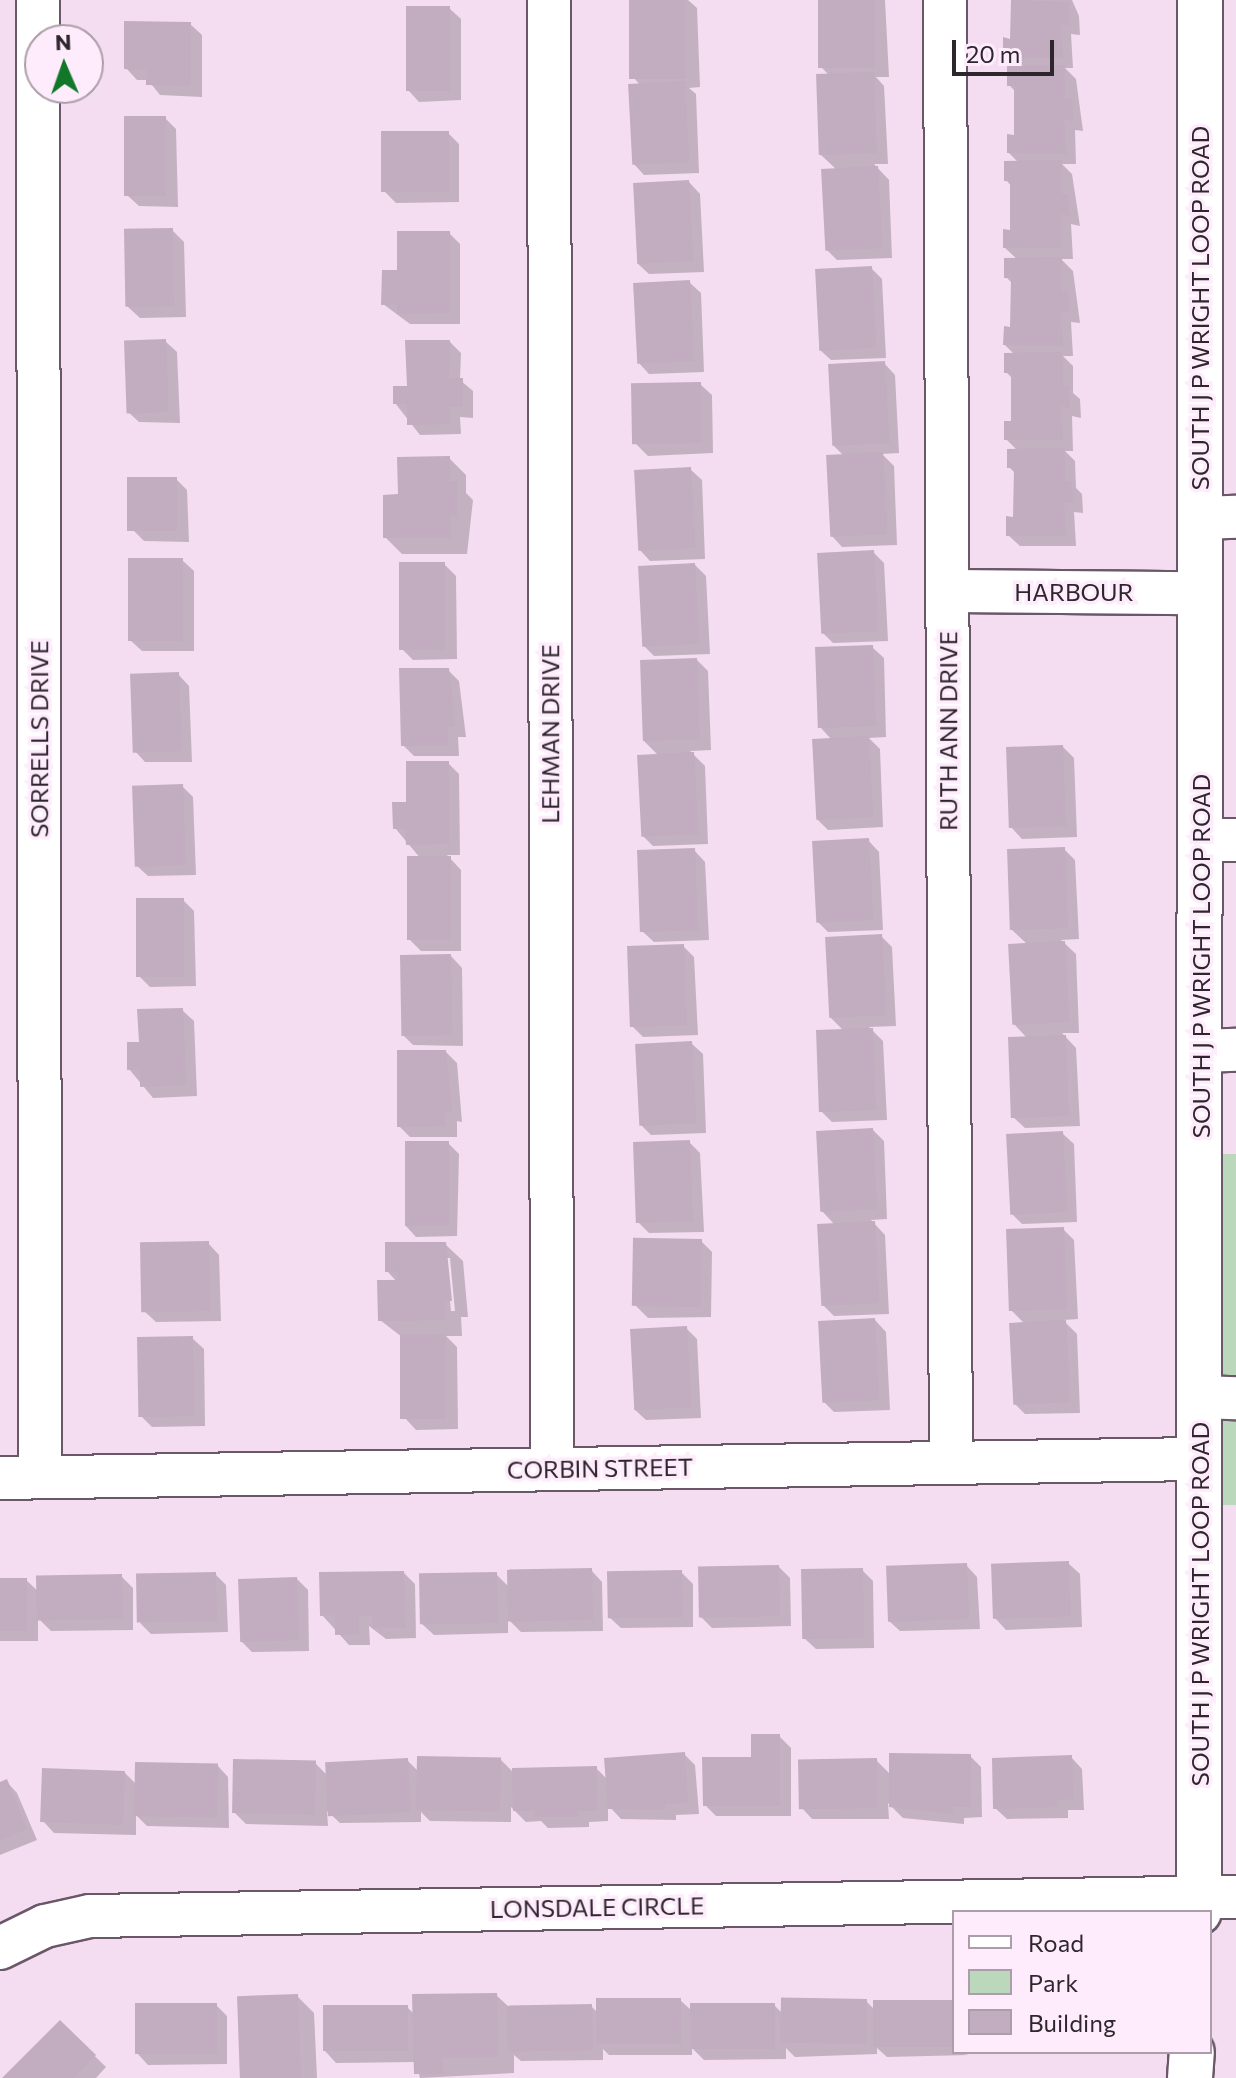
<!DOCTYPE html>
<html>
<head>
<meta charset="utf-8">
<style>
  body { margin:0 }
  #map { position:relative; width:1236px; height:2078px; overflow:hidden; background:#f4ddf1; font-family:Commissioner,sans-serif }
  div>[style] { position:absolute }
  .green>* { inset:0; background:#bbd8bc }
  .shadow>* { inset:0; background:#0003 }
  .building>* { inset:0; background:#c2acc0; transform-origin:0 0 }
  .roads { filter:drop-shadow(2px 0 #6a5768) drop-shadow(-2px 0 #6a5768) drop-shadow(0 2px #6a5768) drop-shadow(0 -2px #6a5768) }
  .minor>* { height:42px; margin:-21px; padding:0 21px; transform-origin:21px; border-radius:21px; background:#fff }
  .major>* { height:44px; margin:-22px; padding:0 22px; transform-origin:22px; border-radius:22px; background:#fff }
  span { translate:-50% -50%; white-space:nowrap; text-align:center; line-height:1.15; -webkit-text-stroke:7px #feecfc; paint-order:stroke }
  .street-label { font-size:24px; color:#2e262d }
  .legend { position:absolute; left:952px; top:1910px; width:260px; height:144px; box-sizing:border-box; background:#feecfc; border:2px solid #ab9da9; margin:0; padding:10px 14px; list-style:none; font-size:24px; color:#2e262d }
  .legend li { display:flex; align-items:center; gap:16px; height:40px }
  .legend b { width:40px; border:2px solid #ab9da9 }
  .north { position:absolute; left:24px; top:24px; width:80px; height:80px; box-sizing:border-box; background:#feecfc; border:2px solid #ab9da9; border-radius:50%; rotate:358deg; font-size:22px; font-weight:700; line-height:32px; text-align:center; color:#2e262d }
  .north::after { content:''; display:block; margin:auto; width:28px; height:36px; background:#127729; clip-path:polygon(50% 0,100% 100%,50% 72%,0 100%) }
  .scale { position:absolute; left:952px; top:40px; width:102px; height:36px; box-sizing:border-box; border:4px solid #2e262d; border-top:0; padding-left:10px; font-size:24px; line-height:28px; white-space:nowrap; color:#2e262d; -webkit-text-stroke:6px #feecfc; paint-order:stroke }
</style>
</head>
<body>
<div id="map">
  <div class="green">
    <div style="clip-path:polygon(1201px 1154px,1236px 1154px,1236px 1505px,1180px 1505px)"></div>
  </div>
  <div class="shadow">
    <div style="clip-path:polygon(631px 0,688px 0,697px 8px,700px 87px,689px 88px,696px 94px,699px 173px,644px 175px,633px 163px,640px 85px,634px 78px)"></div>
    <div style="clip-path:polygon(820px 0,885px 0,889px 77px,876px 77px,884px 86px,888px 164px,874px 164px,889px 180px,892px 258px,837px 260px,826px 249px,837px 170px,821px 155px,830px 76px,822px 68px)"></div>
    <div style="clip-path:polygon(1013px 0,1072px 0,1079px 16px,1080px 35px,1071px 34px,1073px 68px,1065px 68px,1076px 79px,1083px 131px,1075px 130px,1076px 164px,1062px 164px,1072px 174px,1080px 226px,1071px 224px,1073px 259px,1061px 259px,1073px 271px,1080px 323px,1071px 322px,1073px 356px,1063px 356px,1073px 366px,1073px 393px,1080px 399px,1081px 418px,1072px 416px,1073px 451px,1065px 451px,1075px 461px,1076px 488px,1082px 494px,1083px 513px,1074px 512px,1076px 546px,1020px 546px,1008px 535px,1015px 520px,1016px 474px,1009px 467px,1017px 450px,1006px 439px,1013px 424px,1013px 379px,1006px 372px,1015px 355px,1005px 345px,1012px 329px,1013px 284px,1006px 277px,1018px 260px,1005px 248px,1012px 233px,1012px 187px,1006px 180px,1019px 163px,1009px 153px,1015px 138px,1016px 92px,1009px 85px,1017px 68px,1005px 57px,1012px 41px)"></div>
    <div style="clip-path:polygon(449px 8px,461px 19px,461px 100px,419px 102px,408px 90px)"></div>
    <div style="clip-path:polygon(190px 24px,202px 35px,202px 97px,160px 95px,148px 80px,137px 80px,126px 68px)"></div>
    <div style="clip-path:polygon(165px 118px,176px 129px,178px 207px,139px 206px,127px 195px)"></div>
    <div style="clip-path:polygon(448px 133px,459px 144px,459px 202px,396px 203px,384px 191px)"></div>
    <div style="clip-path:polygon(689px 182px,700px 194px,704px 272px,649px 274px,637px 263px)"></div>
    <div style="clip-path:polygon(172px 230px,184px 242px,186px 317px,140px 318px,128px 307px)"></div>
    <div style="clip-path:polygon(449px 233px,460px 244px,460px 324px,410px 324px,383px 304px)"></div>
    <div style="clip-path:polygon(871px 268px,882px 279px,886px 358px,831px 360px,819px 349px)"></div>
    <div style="clip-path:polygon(689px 282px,701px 293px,704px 372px,649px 374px,638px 362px)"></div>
    <div style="clip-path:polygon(165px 341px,177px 352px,180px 423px,139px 422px,127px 411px)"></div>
    <div style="clip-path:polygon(450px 342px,461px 353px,460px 380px,473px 391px,473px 418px,460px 417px,461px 434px,420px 435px,395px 403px)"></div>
    <div style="clip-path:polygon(884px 363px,895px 375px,899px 453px,882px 454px,894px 466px,897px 545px,842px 547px,831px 535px,844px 456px,832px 444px)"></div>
    <div style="clip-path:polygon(700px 384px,712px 395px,713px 453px,648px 456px,636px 444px)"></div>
    <div style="clip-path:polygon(449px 458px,466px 475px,466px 493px,473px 500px,467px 554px,402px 554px,385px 537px,400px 496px)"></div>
    <div style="clip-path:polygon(690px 469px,702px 480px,705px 559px,650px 561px,639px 549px)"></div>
    <div style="clip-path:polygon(176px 479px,187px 490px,189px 542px,144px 541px,133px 530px)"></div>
    <div style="clip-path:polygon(873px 552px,884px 563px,888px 641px,833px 643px,822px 632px)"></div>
    <div style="clip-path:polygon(182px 560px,194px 571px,194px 651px,142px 651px,130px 640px)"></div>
    <div style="clip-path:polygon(444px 564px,456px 576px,457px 659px,413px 660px,402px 649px)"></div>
    <div style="clip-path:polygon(695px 565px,706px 576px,710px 654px,654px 656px,643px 645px)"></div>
    <div style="clip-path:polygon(872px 647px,884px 658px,886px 737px,869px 738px,880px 749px,883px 827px,828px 830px,817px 819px,831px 739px,821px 728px)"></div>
    <div style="clip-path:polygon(697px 660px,708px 671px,711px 750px,690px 751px,705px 766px,708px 844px,653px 846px,642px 835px,659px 756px,644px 741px)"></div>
    <div style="clip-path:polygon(448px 670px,459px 681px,466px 737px,458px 737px,459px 756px,414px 756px,403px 745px)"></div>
    <div style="clip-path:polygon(178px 674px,189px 686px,192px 762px,145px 762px,134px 750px)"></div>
    <div style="clip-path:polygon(1063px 747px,1074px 758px,1077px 837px,1022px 839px,1011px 827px)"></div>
    <div style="clip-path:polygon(448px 763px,459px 774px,460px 855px,447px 855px,461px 870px,461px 951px,421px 951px,409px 939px,421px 859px,395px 828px)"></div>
    <div style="clip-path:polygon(182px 786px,193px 797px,196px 875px,148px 876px,136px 865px)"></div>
    <div style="clip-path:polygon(868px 840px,879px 852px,883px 930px,828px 932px,817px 921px)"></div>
    <div style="clip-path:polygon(1064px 849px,1075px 860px,1079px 939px,1061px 940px,1076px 954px,1079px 1033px,1062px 1033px,1076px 1048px,1080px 1126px,1025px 1128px,1013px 1117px,1027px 1038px,1013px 1023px,1027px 944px,1012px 930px)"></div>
    <div style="clip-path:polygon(694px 850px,705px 862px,709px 940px,654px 942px,642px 931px)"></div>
    <div style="clip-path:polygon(183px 900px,194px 911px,196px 986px,150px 987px,139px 976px)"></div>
    <div style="clip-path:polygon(881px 936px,892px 947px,896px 1026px,869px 1027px,883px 1041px,887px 1120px,832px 1122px,821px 1111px,844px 1031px,829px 1016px)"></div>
    <div style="clip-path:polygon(683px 946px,694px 957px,698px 1035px,643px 1037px,632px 1026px)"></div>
    <div style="clip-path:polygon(451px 956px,462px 968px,463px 1046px,413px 1045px,402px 1034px)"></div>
    <div style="clip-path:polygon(182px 1010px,194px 1021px,197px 1096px,153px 1098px,129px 1069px)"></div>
    <div style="clip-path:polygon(691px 1043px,703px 1054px,706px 1133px,651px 1135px,640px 1124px)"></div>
    <div style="clip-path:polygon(446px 1052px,457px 1063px,462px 1122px,457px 1121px,457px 1137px,410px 1137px,399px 1126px)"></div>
    <div style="clip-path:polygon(873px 1130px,884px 1141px,887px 1219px,871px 1220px,885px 1235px,889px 1314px,834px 1316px,822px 1304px,835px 1225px,821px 1210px)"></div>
    <div style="clip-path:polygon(1062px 1133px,1074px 1144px,1077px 1222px,1022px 1224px,1011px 1213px)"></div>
    <div style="clip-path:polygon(689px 1142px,700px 1153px,704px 1232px,649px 1233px,638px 1222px)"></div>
    <div style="clip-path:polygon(448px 1143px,459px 1154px,457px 1236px,416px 1237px,405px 1225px)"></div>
    <div style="clip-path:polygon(1063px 1229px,1074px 1240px,1078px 1319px,1063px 1320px,1077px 1334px,1080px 1413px,1025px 1414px,1014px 1403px,1025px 1324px,1011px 1310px)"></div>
    <div style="clip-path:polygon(701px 1241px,712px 1252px,711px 1317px,648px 1318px,636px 1306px)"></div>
    <div style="clip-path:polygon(208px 1243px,219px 1255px,221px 1321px,156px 1322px,144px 1311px)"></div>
    <div style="clip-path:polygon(evenodd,445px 1244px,463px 1261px,468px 1317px,461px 1317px,462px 1336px,446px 1336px,457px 1347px,458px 1429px,416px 1430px,405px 1418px,402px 1337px,380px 1320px,397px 1282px,387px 1271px,445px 1244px,446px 1258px,450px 1258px,455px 1311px,451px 1311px,446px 1258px)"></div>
    <div style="clip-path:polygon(875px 1320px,886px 1332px,890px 1410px,834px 1412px,823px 1401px)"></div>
    <div style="clip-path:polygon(686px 1328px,697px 1339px,701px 1418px,646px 1420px,634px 1409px)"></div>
    <div style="clip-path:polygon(192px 1338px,204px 1349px,205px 1426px,152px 1427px,141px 1416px)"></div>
    <div style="clip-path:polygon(1068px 1563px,1080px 1574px,1082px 1627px,1006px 1630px,995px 1618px)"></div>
    <div style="clip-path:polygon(966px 1565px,977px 1577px,980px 1629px,900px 1631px,888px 1620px)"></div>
    <div style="clip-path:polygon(779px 1567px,790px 1578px,791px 1626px,712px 1628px,701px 1617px)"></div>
    <div style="clip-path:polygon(591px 1570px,602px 1582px,603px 1631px,521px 1632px,508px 1619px,508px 1633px,434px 1635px,422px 1624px,496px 1574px,509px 1587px)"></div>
    <div style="clip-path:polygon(862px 1570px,873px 1581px,874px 1648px,816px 1649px,804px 1638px)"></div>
    <div style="clip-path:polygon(681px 1572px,693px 1584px,693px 1627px,621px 1628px,609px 1617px)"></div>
    <div style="clip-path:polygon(404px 1573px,415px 1584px,416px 1638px,386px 1639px,369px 1626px,370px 1645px,349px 1645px,322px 1615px)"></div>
    <div style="clip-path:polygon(215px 1574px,226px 1585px,228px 1632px,151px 1634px,140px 1623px)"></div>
    <div style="clip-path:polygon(121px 1576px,133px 1588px,133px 1630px,51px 1631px,38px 1618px,38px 1641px,0 1641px,0 1580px,26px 1580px,39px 1592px)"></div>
    <div style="clip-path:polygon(297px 1579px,308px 1590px,309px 1651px,252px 1652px,241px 1641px)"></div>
    <div style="clip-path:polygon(779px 1736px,791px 1748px,791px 1816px,716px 1816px,705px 1805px)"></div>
    <div style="clip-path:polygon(684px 1754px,695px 1765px,699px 1814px,676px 1815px,676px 1820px,621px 1819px,608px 1805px,608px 1821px,589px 1822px,589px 1827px,548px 1828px,541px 1821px,526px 1822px,511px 1807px,511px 1822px,430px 1821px,421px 1812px,421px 1822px,340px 1823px,327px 1811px,328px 1826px,246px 1824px,235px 1813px,315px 1763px,327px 1775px,407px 1760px,419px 1772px,500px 1759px,514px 1773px,596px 1768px,608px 1780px)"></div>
    <div style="clip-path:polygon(970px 1756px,981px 1767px,982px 1817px,964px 1818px,964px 1824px,903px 1818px,888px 1803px,889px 1819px,812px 1819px,801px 1807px,876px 1760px,891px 1775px)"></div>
    <div style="clip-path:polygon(1071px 1757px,1082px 1769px,1084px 1810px,1068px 1810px,1068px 1818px,1007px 1819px,995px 1808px)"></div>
    <div style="clip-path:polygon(217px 1765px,228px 1777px,229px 1828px,147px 1826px,136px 1815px,136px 1835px,54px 1833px,43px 1821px,124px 1772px,136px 1784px)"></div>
    <div style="clip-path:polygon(6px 1781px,17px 1793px,37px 1840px,0 1855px,0 1784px)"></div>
    <div style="clip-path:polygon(496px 1995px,509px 2007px,591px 2006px,598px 2013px,680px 2000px,692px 2011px,774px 2005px,783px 2014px,866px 2001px,875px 2010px,954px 2002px,954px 2052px,969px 2055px,887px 2057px,877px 2048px,877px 2054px,795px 2057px,786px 2048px,786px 2059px,704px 2060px,692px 2048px,692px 2055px,609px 2055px,603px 2049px,603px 2060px,521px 2061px,514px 2055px,514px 2073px,420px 2078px,416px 2062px,336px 2063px,325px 2051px,407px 2007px,415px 2015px)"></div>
    <div style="clip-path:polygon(297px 1996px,314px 2013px,317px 2078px,242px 2078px)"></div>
    <div style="clip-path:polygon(216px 2005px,227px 2016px,227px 2064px,148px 2065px,137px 2053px)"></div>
    <div style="clip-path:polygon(60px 2022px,106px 2067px,96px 2078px,5px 2078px)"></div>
  </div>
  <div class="building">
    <div style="left:629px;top:0;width:57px;height:79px"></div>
    <div style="left:818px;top:0;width:57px;height:68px"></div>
    <div style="clip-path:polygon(1011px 0,1069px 2px,1070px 25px,1061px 24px,1063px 58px,1003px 58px,1003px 37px,1010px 39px)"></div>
    <div style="left:406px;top:6px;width:44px;height:85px"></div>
    <div style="clip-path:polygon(124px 21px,191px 22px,191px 86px,146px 85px,146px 70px,124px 69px)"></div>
    <div style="clip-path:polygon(1065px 65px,1065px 99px,1072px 99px,1073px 121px,1064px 119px,1066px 154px,1007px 153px,1007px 134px,1014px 135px,1014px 86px,1007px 86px,1007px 66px)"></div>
    <div style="left:874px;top:72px;width:81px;height:58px;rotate:88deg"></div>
    <div style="left:685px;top:81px;width:81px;height:57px;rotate:87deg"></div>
    <div style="left:124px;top:116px;width:42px;height:80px"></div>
    <div style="left:381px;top:131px;width:68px;height:61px"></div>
    <div style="clip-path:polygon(1062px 160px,1062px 194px,1068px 194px,1070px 216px,1061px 214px,1062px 248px,1003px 248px,1003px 229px,1010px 230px,1010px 181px,1004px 181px,1004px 161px)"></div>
    <div style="left:878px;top:166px;width:82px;height:57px;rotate:87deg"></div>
    <div style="left:689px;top:180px;width:81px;height:56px;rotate:87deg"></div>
    <div style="left:173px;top:228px;width:78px;height:49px;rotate:89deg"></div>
    <div style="clip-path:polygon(397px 231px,450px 231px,450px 313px,397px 314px,397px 304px,381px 305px,382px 270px,397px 270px)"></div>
    <div style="clip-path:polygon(1062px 257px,1062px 291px,1068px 291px,1070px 313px,1061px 311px,1063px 346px,1003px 345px,1004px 326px,1010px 327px,1011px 278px,1004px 278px,1004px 258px)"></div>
    <div style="left:872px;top:266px;width:82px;height:57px;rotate:87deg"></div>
    <div style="left:690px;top:280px;width:81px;height:57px;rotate:87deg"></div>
    <div style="left:166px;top:339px;width:73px;height:42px;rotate:88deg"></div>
    <div style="clip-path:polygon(405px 340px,450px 340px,449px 378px,463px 378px,463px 407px,450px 407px,450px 424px,407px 425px,407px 404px,393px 404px,393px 386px,407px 386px)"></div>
    <div style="clip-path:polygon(1062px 352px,1063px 386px,1069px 386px,1070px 408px,1061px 406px,1063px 440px,1004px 440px,1004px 421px,1011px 421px,1011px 373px,1004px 373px,1004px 353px)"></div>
    <div style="left:885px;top:361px;width:82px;height:57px;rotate:87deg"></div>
    <div style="left:701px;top:382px;width:61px;height:70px;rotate:89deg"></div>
    <div style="clip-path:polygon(1065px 448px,1065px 481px,1071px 481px,1073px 503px,1064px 502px,1066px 536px,1006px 536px,1006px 516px,1013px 517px,1014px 468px,1007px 468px,1007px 449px)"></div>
    <div style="left:883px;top:452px;width:82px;height:57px;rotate:87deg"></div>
    <div style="clip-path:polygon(450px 456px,450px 481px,457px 481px,457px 517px,450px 516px,451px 538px,383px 538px,383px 495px,398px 494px,397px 457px)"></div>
    <div style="left:691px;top:467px;width:81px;height:57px;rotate:87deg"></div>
    <div style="left:127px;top:477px;width:50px;height:54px"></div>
    <div style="left:874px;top:550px;width:81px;height:57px;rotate:87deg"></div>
    <div style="left:128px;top:558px;width:55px;height:83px"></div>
    <div style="left:399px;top:562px;width:46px;height:88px"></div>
    <div style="left:695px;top:563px;width:81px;height:57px;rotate:87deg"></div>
    <div style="left:873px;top:645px;width:81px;height:58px;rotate:88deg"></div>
    <div style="left:697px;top:658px;width:81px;height:57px;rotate:88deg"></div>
    <div style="clip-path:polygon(399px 668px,449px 668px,455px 726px,448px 727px,448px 746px,401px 746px)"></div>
    <div style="left:179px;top:672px;width:79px;height:49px;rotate:88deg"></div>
    <div style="left:869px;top:736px;width:81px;height:57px;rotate:87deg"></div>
    <div style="left:1063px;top:745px;width:81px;height:57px;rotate:88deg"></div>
    <div style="left:694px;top:752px;width:82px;height:57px;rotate:87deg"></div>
    <div style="clip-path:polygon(406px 761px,449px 761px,449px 844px,406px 845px,405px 829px,393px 829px,392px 802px,406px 802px)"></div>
    <div style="left:183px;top:784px;width:81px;height:51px;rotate:88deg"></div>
    <div style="left:869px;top:838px;width:82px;height:57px;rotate:87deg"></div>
    <div style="left:1065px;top:847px;width:81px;height:58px;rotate:88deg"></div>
    <div style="left:695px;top:848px;width:82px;height:58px;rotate:88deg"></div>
    <div style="left:451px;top:856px;width:84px;height:44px;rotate:90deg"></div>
    <div style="left:136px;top:898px;width:48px;height:79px"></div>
    <div style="left:882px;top:934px;width:81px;height:57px;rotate:87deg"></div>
    <div style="left:1065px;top:941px;width:81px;height:57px;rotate:87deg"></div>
    <div style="left:684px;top:944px;width:81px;height:57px;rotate:88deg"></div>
    <div style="left:451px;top:954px;width:81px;height:51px;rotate:89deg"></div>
    <div style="clip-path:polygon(183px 1008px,186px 1085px,140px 1087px,140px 1069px,127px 1070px,127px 1042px,139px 1042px,137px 1009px)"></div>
    <div style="left:873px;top:1028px;width:82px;height:57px;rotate:88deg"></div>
    <div style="left:1066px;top:1035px;width:81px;height:58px;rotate:88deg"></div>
    <div style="left:692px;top:1041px;width:82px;height:57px;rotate:87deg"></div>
    <div style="clip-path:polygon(397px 1050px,446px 1050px,452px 1112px,446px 1111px,446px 1126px,397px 1127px)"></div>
    <div style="left:873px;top:1128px;width:81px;height:57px;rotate:87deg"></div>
    <div style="left:1063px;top:1131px;width:81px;height:57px;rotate:87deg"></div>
    <div style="left:690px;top:1140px;width:81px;height:57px;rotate:88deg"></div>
    <div style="left:405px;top:1141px;width:44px;height:85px"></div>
    <div style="left:875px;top:1221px;width:82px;height:58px;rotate:87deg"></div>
    <div style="left:1064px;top:1227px;width:82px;height:58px;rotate:88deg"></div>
    <div style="left:702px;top:1239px;width:68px;height:69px;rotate:91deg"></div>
    <div style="left:209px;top:1241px;width:70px;height:69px;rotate:89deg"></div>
    <div style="clip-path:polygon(385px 1242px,446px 1242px,452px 1301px,445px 1301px,446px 1320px,378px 1321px,377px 1280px,398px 1280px,398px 1272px,385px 1272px)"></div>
    <div style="left:875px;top:1318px;width:82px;height:57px;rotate:87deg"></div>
    <div style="left:1066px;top:1320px;width:82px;height:57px;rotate:87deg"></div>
    <div style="left:687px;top:1326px;width:81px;height:57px;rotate:87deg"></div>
    <div style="left:400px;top:1334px;width:46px;height:85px"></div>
    <div style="left:193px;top:1336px;width:80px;height:56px;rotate:89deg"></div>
    <div style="left:1069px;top:1561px;width:55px;height:78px;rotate:88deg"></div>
    <div style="left:967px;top:1563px;width:56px;height:81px;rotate:88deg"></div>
    <div style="left:779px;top:1565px;width:51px;height:81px;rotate:89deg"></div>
    <div style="left:592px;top:1568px;width:52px;height:85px;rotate:89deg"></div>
    <div style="left:863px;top:1568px;width:70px;height:62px;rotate:89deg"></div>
    <div style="left:682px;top:1570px;width:47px;height:75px;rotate:89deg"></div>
    <div style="clip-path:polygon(404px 1571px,406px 1628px,372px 1628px,372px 1615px,359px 1616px,359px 1634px,335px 1635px,335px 1615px,320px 1616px,319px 1572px)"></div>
    <div style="left:216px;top:1572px;width:49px;height:80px;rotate:89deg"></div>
    <div style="left:497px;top:1572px;width:51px;height:78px;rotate:89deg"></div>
    <div style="left:122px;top:1574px;width:45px;height:86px;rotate:89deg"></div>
    <div style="left:297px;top:1577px;width:63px;height:59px;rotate:88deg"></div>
    <div style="left:0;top:1578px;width:27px;height:53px"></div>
    <div style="clip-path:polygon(751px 1734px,780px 1734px,780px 1806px,703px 1806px,702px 1757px,751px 1757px)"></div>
    <div style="clip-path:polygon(685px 1752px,688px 1803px,665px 1804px,665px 1810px,608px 1809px,604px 1758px)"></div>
    <div style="clip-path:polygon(889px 1753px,971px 1754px,971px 1807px,953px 1807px,953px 1814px,889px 1807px)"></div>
    <div style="clip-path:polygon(1072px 1755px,1073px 1799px,1057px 1800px,1058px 1807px,993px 1809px,992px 1758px)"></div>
    <div style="left:417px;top:1756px;width:84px;height:54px;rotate:1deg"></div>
    <div style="left:408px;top:1758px;width:54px;height:83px;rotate:87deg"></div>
    <div style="left:877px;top:1758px;width:50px;height:79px;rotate:89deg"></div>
    <div style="left:233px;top:1759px;width:83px;height:54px;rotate:1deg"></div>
    <div style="left:135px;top:1762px;width:83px;height:54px;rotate:1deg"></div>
    <div style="clip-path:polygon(597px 1766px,597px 1811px,578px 1811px,579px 1817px,534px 1817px,535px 1811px,513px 1811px,512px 1768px)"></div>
    <div style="left:42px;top:1768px;width:83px;height:54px;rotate:2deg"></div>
    <div style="clip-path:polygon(7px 1779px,27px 1829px,0 1840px,0 1782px)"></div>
    <div style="clip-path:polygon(497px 1993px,498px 2057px,443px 2058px,443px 2074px,414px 2074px,412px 1994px)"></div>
    <div style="left:298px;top:1994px;width:84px;height:61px;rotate:88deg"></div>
    <div style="left:681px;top:1998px;width:46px;height:85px;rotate:90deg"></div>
    <div style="left:867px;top:1999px;width:45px;height:86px;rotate:91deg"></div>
    <div style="left:873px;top:2000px;width:81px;height:47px"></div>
    <div style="left:135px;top:2003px;width:82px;height:51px"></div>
    <div style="left:775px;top:2003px;width:46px;height:85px;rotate:90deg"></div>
    <div style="left:592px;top:2004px;width:46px;height:85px;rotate:89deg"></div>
    <div style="left:408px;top:2005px;width:46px;height:85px;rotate:90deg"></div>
    <div style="clip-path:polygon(60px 2020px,96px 2055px,74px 2078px,2px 2078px)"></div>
  </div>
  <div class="roads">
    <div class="minor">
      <div style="left:38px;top:0;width:1477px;rotate:89.92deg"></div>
      <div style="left:549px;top:0;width:1469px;rotate:89.88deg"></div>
      <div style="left:945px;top:0;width:1463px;rotate:89.77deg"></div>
      <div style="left:1200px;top:518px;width:36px;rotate:-2deg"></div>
      <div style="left:948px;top:591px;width:252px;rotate:0.5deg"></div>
      <div style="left:1201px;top:840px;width:35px"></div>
      <div style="left:1201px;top:1051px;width:35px;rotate:-2deg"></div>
      <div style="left:1200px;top:1397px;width:36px;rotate:2deg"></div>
      <div style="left:0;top:1478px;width:1199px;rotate:-0.91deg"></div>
      <div style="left:0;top:1948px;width:50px;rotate:-26.1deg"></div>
      <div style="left:45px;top:1926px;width:46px;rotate:-12.5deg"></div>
      <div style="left:90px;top:1916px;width:1146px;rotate:-0.95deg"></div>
    </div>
    <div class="major">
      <div style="left:1199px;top:1912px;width:1912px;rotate:-89.97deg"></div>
      <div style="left:1190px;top:2078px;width:26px;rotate:-86deg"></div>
    </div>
  </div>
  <div class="street-label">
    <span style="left:1200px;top:308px;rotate:-90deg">SOUTH J P WRIGHT LOOP ROAD</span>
    <span style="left:1074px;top:592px">HARBOUR</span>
    <span style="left:948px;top:731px;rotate:-90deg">RUTH ANN DRIVE</span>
    <span style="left:550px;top:734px;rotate:-90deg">LEHMAN DRIVE</span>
    <span style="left:39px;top:739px;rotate:-90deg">SORRELLS DRIVE</span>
    <span style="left:1201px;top:956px;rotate:-90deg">SOUTH J P WRIGHT LOOP ROAD</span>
    <span style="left:600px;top:1468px;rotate:-1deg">CORBIN STREET</span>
    <span style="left:1200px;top:1604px;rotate:-90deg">SOUTH J P WRIGHT LOOP ROAD</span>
    <span style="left:597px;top:1907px;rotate:-1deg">LONSDALE CIRCLE</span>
  </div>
  <ul class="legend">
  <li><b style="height:10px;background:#fff"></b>Road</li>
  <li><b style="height:22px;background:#bbd8bc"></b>Park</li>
  <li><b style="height:22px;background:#c2acc0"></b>Building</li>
  </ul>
  <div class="north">N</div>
  <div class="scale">20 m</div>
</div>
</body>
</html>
